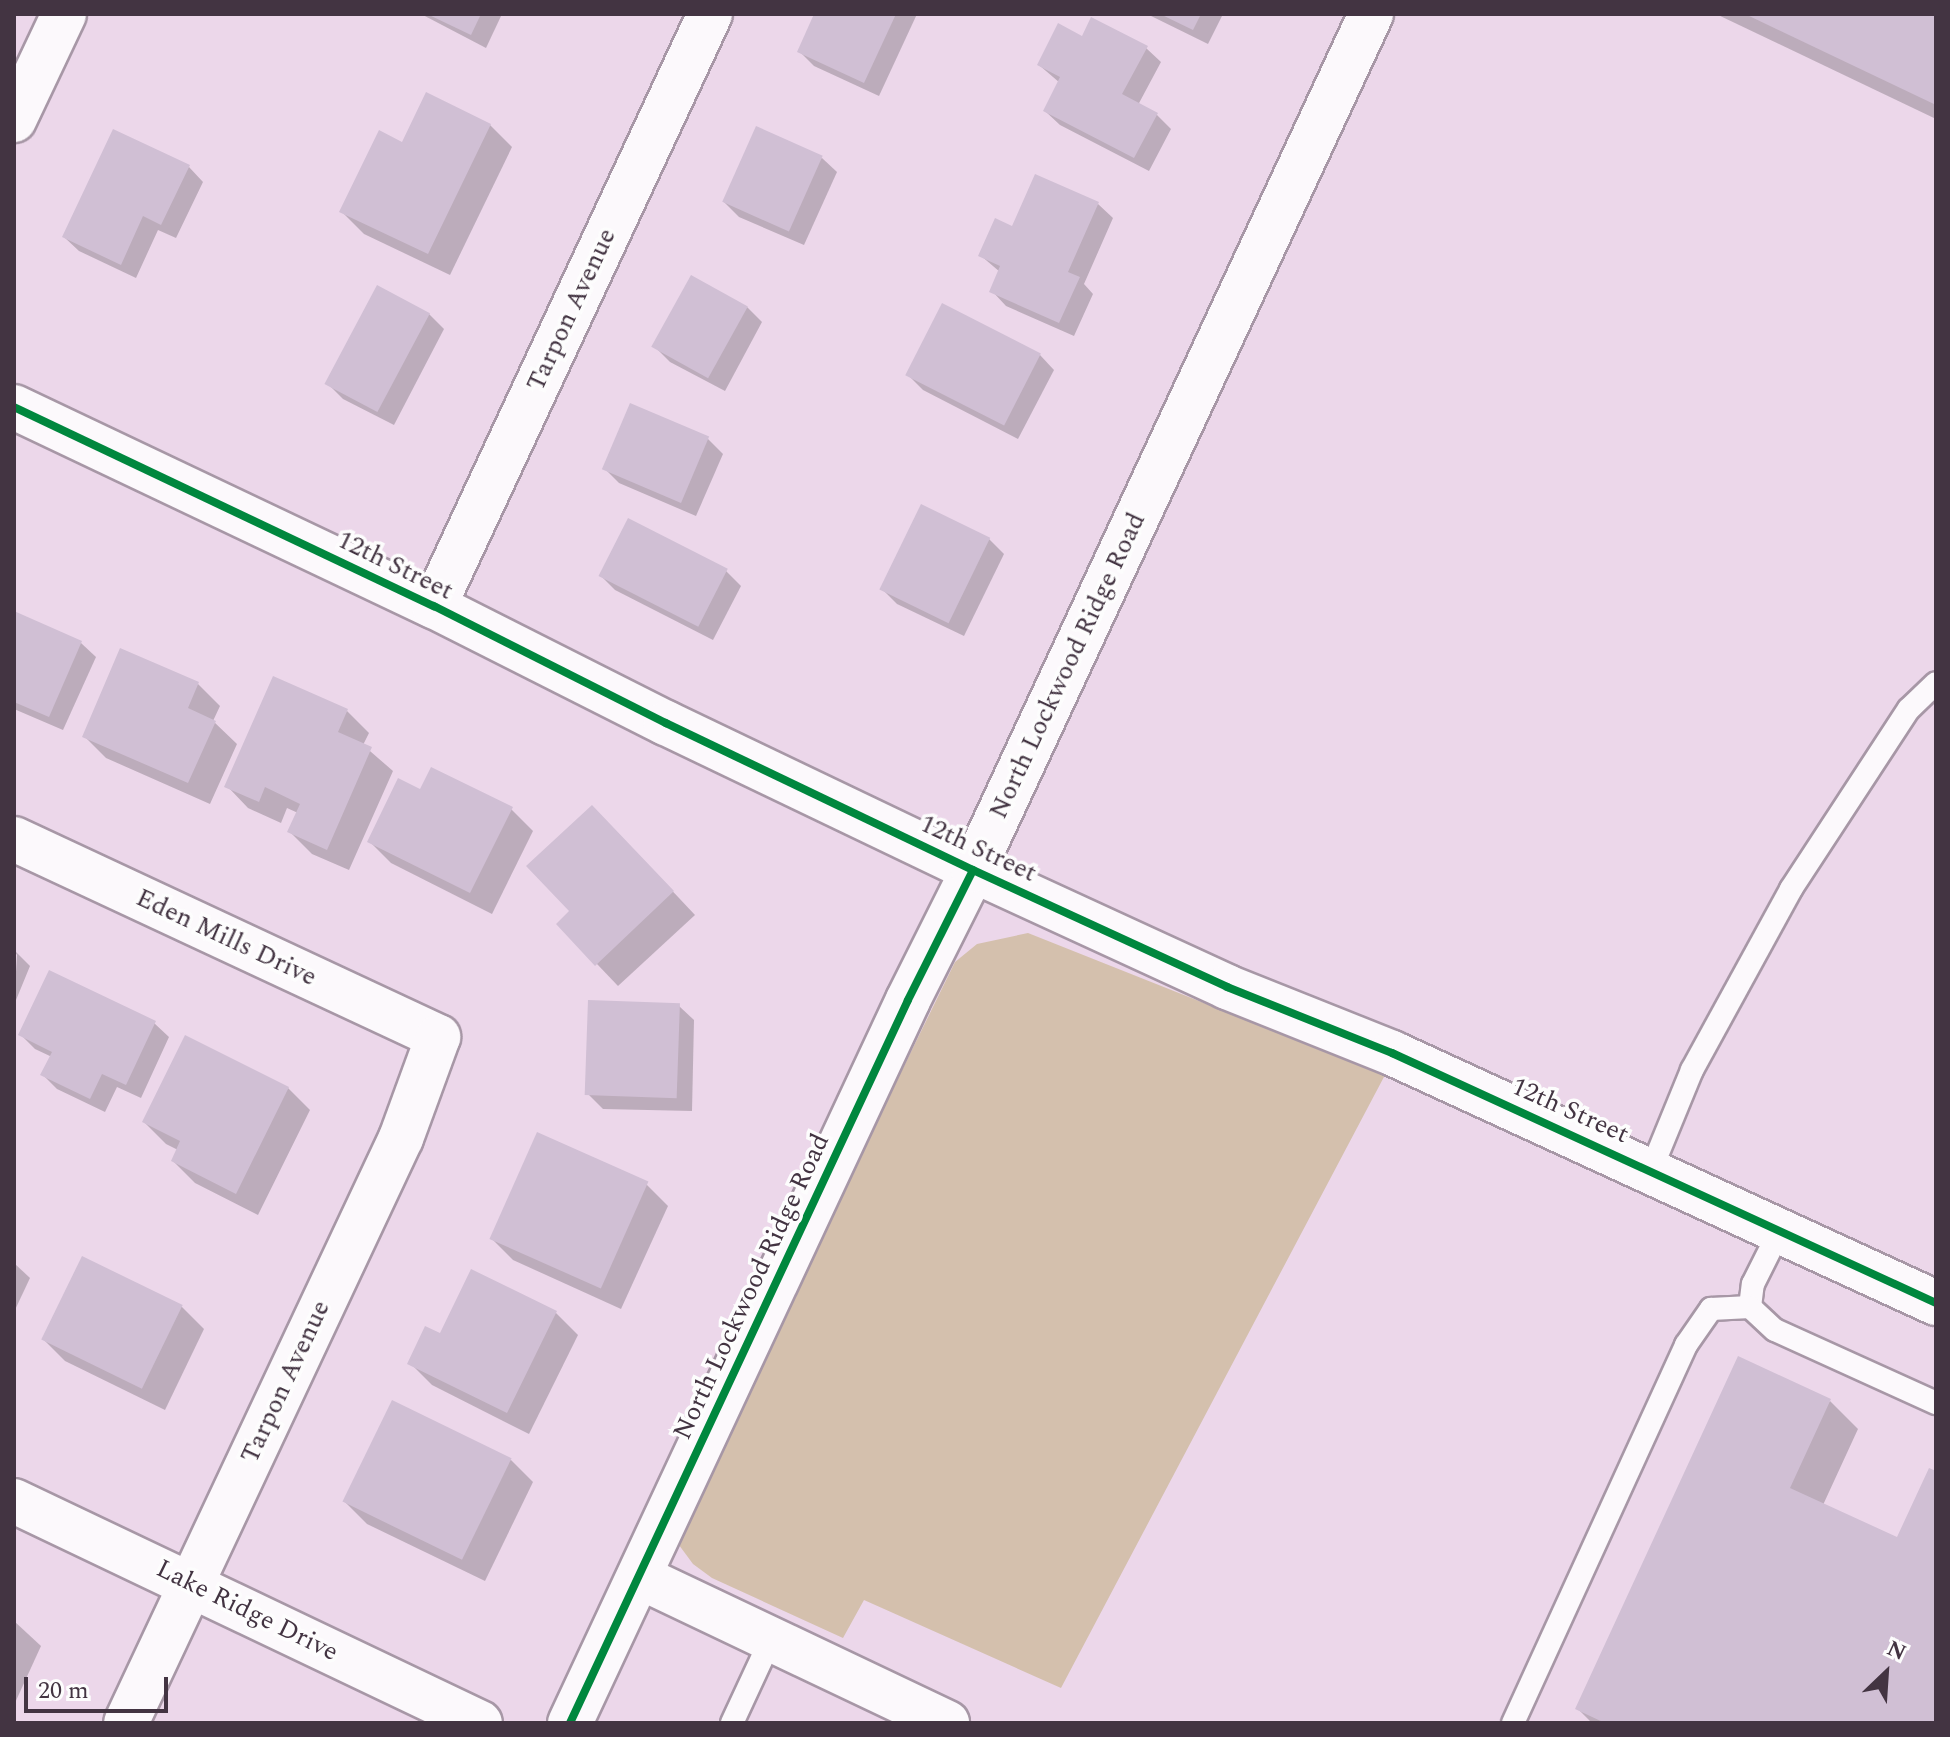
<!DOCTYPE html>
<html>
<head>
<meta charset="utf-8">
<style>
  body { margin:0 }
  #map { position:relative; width:1950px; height:1737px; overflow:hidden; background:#ecd7ea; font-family:Spectral,serif }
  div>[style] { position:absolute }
  .green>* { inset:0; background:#d4c0ad }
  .shadow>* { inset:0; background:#0003 }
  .building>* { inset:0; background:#d0bfd4; transform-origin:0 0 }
  .roads { filter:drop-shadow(2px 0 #a797a6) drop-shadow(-2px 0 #a797a6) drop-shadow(0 2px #a797a6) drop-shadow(0 -2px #a797a6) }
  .lane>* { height:22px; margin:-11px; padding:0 11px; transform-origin:11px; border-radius:11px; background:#fcf9fc }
  .street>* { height:44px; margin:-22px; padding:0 22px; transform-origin:22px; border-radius:22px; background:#fcf9fc }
  .secondary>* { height:44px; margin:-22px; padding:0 22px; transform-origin:22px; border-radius:22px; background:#fcf9fc }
  .cycleway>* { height:8px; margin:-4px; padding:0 4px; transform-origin:4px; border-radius:4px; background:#00873e }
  span { translate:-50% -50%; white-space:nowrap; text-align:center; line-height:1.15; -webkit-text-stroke:7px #fdfdfd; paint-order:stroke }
  .street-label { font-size:26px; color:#433442 }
  .frame { position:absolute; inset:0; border:16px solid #433442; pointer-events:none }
  .north { position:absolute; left:1846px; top:1633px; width:80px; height:80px; -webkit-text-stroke:6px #fdfdfd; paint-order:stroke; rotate:25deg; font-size:22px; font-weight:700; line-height:32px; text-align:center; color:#433442 }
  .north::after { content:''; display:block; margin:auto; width:28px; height:36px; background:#433442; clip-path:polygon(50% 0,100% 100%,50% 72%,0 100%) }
  .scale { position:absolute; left:24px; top:1677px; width:144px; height:36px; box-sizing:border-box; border:4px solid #433442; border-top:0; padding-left:10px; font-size:24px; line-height:28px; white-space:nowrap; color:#433442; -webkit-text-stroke:6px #fdfdfd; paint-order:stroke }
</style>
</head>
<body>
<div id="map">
  <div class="green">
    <div style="clip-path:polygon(1028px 933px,1385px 1075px,1061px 1688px,864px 1600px,843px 1638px,712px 1578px,693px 1564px,676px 1541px,688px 1507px,955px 962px,977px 944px)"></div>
  </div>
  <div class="shadow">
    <div style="clip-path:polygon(421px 14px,502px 14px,486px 48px)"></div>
    <div style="clip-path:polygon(817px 14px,917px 14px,879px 96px,814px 66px,799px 51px)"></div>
    <div style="clip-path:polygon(1147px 14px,1223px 14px,1208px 44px)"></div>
    <div style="clip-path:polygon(1716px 14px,1936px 14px,1936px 119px)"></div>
    <div style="clip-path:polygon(1083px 38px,1146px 48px,1161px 62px,1138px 105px,1157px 115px,1171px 129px,1149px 171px,1060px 125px,1045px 111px,1060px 83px,1039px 65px)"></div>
    <div style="clip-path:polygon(490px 125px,512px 147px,450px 275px,364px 234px,342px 212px)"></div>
    <div style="clip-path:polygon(822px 158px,837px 172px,804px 245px,739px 217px,724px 202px)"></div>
    <div style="clip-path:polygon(189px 167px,203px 182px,176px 238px,158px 230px,136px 278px,79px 251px,64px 237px)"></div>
    <div style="clip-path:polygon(1098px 204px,1113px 218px,1084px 284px,1093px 294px,1074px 336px,1006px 306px,992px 291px,1000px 272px,980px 255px)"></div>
    <div style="clip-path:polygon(747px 307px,762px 322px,725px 391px,670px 362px,655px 347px)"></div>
    <div style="clip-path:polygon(429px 314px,444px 329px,394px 425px,343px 399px,328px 384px)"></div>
    <div style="clip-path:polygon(1040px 355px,1054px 370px,1018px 439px,923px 390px,908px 375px)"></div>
    <div style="clip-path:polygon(631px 406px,708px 439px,723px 454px,696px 516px,619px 483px,604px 468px)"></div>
    <div style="clip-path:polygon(989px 539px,1004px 554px,964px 636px,897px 604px,882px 589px)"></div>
    <div style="clip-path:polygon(726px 571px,741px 586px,713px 640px,615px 590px,600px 575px)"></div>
    <div style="clip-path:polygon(14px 613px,81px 643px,96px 657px,63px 730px,14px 709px)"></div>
    <div style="clip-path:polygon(198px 684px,220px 706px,213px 721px,237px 744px,210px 804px,106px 758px,84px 736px)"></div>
    <div style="clip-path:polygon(347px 711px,369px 733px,363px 745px,393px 771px,349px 870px,312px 854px,290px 832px,298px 813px,287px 808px,281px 823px,248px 808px,227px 786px)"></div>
    <div style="clip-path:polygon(421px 791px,511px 809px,533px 831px,492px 914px,391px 863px,369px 841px)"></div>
    <div style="clip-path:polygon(614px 829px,695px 915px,618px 986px,597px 964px,572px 912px)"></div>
    <div style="clip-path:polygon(14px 950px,30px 966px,14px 1005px,17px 955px)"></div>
    <div style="clip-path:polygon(679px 1006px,694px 1020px,692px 1111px,603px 1109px,588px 1094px)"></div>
    <div style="clip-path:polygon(154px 1023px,169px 1037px,141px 1098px,117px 1087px,105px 1112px,57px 1089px,43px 1075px,52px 1057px,35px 1049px,20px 1034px)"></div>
    <div style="clip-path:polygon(288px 1088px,310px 1110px,258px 1215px,195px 1183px,173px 1161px,178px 1150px,166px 1144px,144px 1122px)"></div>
    <div style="clip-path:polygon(646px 1184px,668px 1206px,621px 1309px,513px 1260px,491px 1238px)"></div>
    <div style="clip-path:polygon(83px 1258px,182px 1307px,204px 1329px,165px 1410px,65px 1361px,43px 1339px)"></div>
    <div style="clip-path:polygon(14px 1263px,30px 1278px,14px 1312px)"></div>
    <div style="clip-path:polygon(556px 1313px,578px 1335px,529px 1434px,432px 1385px,410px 1363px,440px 1336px)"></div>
    <div style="clip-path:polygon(1830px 1401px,1858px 1429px,1823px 1505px,1898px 1540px,1936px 1473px,1936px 1723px,1592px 1723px,1578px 1709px)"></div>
    <div style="clip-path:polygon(511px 1460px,533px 1482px,485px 1581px,367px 1524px,345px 1502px)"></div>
    <div style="clip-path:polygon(14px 1621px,41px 1646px,14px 1705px)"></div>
  </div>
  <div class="building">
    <div style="clip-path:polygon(427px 14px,481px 14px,471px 35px)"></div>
    <div style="clip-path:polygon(814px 14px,896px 14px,864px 83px,797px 52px)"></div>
    <div style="clip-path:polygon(1160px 14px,1201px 14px,1193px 30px)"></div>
    <div style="clip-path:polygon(1745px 14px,1936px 14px,1936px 105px)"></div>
    <div style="clip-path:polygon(1091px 17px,1148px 46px,1122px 94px,1158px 113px,1134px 158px,1043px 111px,1060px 77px,1037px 65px,1058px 23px,1082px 36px)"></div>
    <div style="clip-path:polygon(426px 92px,491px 124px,428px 254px,339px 212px,379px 130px,402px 142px)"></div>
    <div style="left:756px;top:126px;width:73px;height:83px;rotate:24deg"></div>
    <div style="clip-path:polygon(113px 129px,190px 165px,161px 225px,143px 216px,121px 265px,62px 237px)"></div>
    <div style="clip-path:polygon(1035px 174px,1099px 202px,1068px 272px,1080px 277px,1059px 323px,989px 292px,1000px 266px,978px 256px,995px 218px,1012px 226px)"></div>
    <div style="left:691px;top:275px;width:65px;height:82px;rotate:29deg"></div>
    <div style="left:377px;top:285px;width:60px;height:112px;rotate:28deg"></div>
    <div style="left:942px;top:303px;width:111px;height:81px;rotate:27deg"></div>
    <div style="left:630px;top:403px;width:86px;height:72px;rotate:23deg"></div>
    <div style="left:921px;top:504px;width:77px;height:95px;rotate:26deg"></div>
    <div style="left:628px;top:518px;width:112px;height:65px;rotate:27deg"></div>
    <div style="clip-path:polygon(14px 611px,82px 641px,49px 717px,14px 702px)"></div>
    <div style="clip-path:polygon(120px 648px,199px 682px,188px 708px,216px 721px,188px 783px,82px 737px)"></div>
    <div style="clip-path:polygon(273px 676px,348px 709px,338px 732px,372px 747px,327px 850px,287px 832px,300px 804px,265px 787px,259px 802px,224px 787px)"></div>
    <div style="clip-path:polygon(431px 767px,513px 807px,470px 893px,367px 842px,398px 778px,420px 789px)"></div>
    <div style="clip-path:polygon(592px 805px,674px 891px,595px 966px,556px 924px,569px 911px,526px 866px)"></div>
    <div style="clip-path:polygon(49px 970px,156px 1021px,126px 1085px,102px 1074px,90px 1099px,40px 1075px,52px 1052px,18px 1035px)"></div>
    <div style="left:588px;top:1000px;width:92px;height:95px;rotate:2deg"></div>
    <div style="clip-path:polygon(185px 1035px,289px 1087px,236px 1194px,171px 1161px,180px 1141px,142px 1122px)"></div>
    <div style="left:537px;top:1132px;width:122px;height:117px;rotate:24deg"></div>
    <div style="left:82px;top:1256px;width:112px;height:93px;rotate:26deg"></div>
    <div style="clip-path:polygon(471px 1269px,557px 1311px,507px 1413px,407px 1364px,425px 1326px,440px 1333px)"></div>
    <div style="clip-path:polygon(1738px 1356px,1831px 1399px,1790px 1488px,1897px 1537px,1929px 1468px,1936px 1471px,1936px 1723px,1605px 1723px,1575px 1709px)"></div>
    <div style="left:392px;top:1400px;width:133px;height:113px;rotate:26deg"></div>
  </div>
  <div class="roads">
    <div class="lane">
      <div style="left:1651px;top:1170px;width:108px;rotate:-67.7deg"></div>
      <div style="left:1692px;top:1070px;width:206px;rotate:-61.3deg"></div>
      <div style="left:1791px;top:889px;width:215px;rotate:-56.8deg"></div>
      <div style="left:1909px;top:709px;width:37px;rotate:-44deg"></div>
      <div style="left:1750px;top:1307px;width:23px;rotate:-83deg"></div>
      <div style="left:1753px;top:1284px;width:60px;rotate:-63.4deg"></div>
      <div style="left:732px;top:1723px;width:90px;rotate:-65.1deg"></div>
      <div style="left:1513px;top:1723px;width:416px;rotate:-65.4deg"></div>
      <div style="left:1686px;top:1345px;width:44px;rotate:-55.2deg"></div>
      <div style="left:1711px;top:1309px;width:39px;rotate:-3deg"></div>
      <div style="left:1750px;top:1307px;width:34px;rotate:43deg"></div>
      <div style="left:1775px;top:1330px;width:177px;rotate:24.4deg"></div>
    </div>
    <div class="street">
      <div style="left:14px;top:120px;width:117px;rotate:-64.7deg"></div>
      <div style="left:434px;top:606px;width:653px;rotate:-65deg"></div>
      <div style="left:14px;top:839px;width:468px;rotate:25deg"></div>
      <div style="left:438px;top:1037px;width:108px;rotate:110.1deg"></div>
      <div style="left:401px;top:1138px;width:646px;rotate:115.18deg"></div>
      <div style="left:14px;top:1501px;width:516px;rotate:25.47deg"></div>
      <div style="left:640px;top:1577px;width:340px;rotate:25.4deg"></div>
    </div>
    <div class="secondary">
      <div style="left:14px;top:407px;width:465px;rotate:25.4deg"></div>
      <div style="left:434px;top:606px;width:260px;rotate:26.8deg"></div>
      <div style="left:666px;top:723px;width:340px;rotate:25.6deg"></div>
      <div style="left:973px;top:870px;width:280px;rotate:24.7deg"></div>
      <div style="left:1227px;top:987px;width:178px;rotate:21.8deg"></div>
      <div style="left:1392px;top:1053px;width:599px;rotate:24.68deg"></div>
      <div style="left:570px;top:1723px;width:798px;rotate:-64.94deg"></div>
      <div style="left:908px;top:1000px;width:145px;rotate:-63.4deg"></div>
      <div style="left:973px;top:870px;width:944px;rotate:-65.06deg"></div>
    </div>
  </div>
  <div class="cycleway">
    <div style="left:14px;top:407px;width:465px;rotate:25.4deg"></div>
    <div style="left:434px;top:606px;width:260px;rotate:26.8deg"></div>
    <div style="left:666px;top:723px;width:340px;rotate:25.6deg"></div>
    <div style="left:973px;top:870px;width:280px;rotate:24.7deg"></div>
    <div style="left:1227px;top:987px;width:178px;rotate:21.8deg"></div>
    <div style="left:1392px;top:1053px;width:599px;rotate:24.68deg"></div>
    <div style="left:570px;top:1723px;width:798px;rotate:-64.94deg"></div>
    <div style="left:908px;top:1000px;width:145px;rotate:-63.4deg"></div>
  </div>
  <div class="street-label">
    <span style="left:572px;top:310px;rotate:-65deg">Tarpon Avenue</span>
    <span style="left:395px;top:566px;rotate:26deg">12th Street</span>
    <span style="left:1068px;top:666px;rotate:-65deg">North Lockwood Ridge Road</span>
    <span style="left:978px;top:849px;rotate:25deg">12th Street</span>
    <span style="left:226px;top:938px;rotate:25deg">Eden Mills Drive</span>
    <span style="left:1570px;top:1111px;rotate:24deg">12th Street</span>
    <span style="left:752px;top:1287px;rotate:-65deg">North Lockwood Ridge Road</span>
    <span style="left:286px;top:1382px;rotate:-65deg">Tarpon Avenue</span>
    <span style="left:247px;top:1611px;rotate:26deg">Lake Ridge Drive</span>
  </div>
  <div class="frame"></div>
  <div class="north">N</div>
  <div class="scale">20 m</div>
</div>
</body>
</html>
